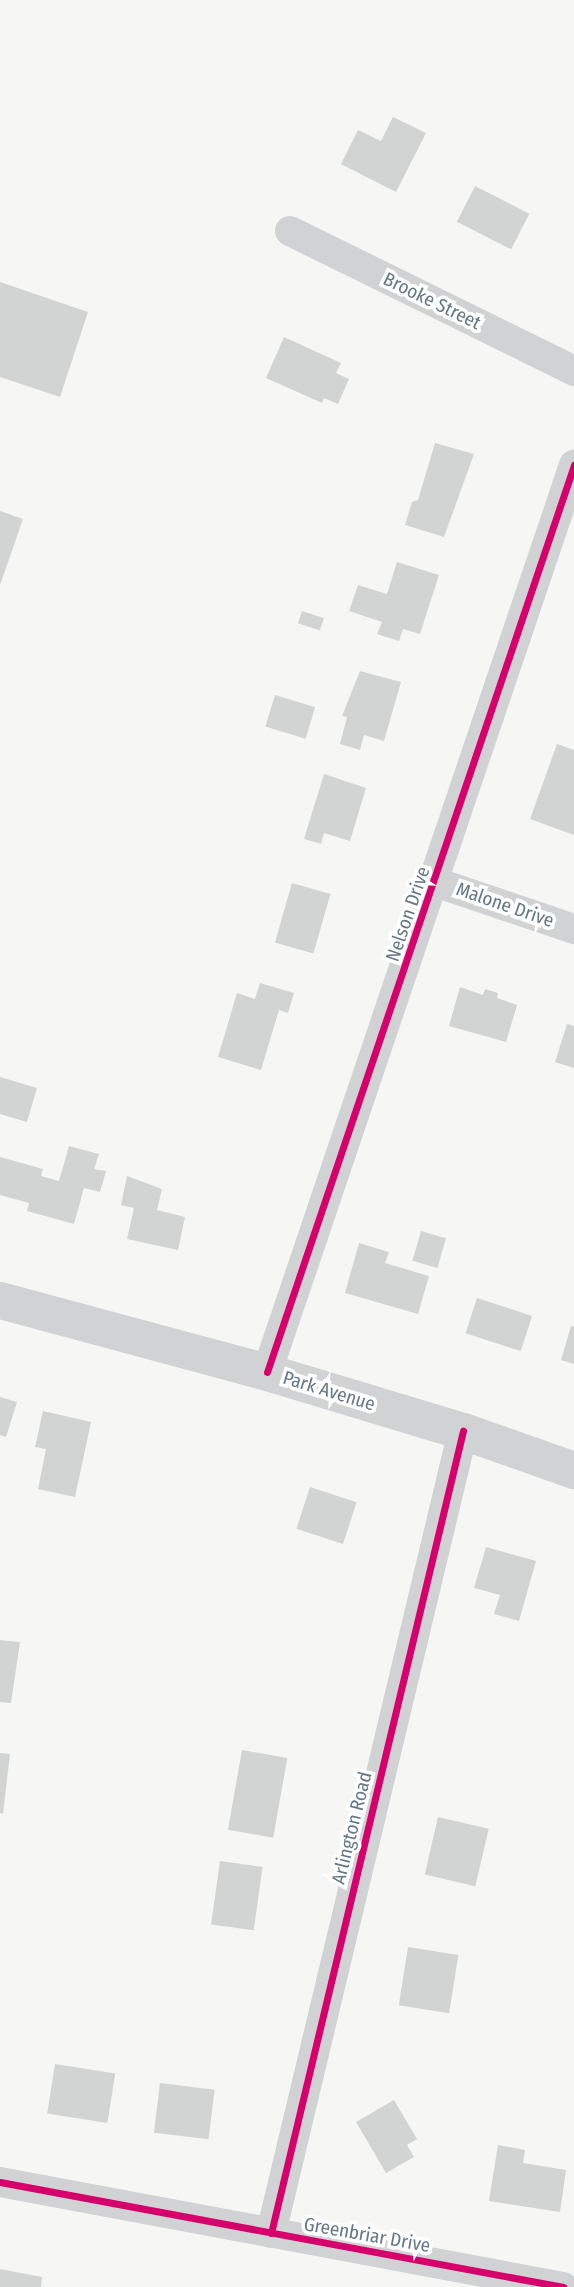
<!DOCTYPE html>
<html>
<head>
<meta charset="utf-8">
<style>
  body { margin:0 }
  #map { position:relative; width:574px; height:2287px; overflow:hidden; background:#f6f6f4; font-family:"Fira Sans Condensed",sans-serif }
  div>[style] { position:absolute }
  .building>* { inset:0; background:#d2d4d4; transform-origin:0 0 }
  .minor>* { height:30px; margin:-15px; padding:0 15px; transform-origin:15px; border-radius:15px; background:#d1d2d3 }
  .tertiary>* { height:37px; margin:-18.5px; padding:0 18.5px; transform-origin:18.5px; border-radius:18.5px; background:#d1d2d3 }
  .cycleway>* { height:7px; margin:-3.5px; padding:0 3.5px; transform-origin:3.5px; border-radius:3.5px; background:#d6006c }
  span { translate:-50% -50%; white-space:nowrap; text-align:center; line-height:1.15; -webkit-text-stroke:7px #fff; paint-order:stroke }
  .street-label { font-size:19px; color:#637788 }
</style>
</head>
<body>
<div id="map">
  <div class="building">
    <div style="clip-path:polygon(393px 117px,426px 133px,396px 192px,341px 164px,358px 130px,381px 141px)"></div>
    <div style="left:475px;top:186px;width:61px;height:40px;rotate:27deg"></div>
    <div style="clip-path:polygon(0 282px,88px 312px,60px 397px,0 377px)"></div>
    <div style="clip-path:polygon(284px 337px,341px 363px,336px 373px,349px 379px,338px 404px,324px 398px,322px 403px,266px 378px)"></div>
    <div style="clip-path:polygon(435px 443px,474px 454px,444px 537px,405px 525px,412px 502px,418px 500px)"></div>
    <div style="clip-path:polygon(0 511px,23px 519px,0 585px)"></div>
    <div style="clip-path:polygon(397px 562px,439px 575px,420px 634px,403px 629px,399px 641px,377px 634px,382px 622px,349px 611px,358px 585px,387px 594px)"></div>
    <div style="left:302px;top:611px;width:23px;height:13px;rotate:18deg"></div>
    <div style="clip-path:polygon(360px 671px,401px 682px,384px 741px,364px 735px,360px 750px,340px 744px,347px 717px,342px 716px)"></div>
    <div style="left:275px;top:695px;width:42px;height:33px;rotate:17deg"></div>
    <div style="clip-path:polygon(557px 744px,574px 750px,574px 835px,530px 819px)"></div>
    <div style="clip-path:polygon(324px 774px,366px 788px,350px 841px,324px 833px,321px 844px,304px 839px)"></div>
    <div style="left:292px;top:883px;width:40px;height:62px;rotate:16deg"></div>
    <div style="clip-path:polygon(260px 983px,294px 993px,288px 1013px,279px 1010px,261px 1070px,218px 1057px,237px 993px,255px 999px)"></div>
    <div style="clip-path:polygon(460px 987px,483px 995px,485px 989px,498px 993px,497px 998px,517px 1005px,506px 1042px,449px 1026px)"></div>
    <div style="clip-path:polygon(567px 1024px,574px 1026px,574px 1068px,555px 1062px)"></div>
    <div style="clip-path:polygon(0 1077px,37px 1088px,27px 1122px,0 1114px)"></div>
    <div style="clip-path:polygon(69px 1146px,99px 1154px,94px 1169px,106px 1171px,100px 1192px,84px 1188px,74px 1224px,27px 1211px,29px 1203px,0 1195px,0 1157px,43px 1169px,41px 1176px,59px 1181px)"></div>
    <div style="clip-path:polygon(127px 1176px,162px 1189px,157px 1210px,185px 1217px,178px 1250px,127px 1239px,134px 1208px,121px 1205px)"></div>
    <div style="left:421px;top:1231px;width:26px;height:31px;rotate:16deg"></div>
    <div style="clip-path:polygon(359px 1243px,389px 1252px,385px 1263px,429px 1276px,418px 1314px,345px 1293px)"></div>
    <div style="left:477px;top:1298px;width:58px;height:37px;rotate:18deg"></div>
    <div style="clip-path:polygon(571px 1326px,574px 1327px,574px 1364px,561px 1360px)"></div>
    <div style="clip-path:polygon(0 1397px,17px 1402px,6px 1437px,0 1435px)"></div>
    <div style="clip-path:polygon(43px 1411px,91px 1422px,75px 1497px,38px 1489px,46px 1449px,35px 1447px)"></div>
    <div style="left:310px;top:1487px;width:49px;height:44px;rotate:18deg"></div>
    <div style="clip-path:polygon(486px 1547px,536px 1561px,519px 1621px,494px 1614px,500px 1595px,474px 1588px)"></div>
    <div style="clip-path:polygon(0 1640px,20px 1642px,11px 1703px,0 1702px)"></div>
    <div style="left:242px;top:1750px;width:46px;height:81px;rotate:10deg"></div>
    <div style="clip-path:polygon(0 1753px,10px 1754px,3px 1814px,0 1813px)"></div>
    <div style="left:438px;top:1817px;width:52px;height:59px;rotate:13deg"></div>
    <div style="left:220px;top:1861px;width:43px;height:64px;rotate:8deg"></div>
    <div style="left:408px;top:1947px;width:51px;height:59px;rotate:9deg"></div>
    <div style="left:55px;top:2064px;width:61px;height:50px;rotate:9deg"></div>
    <div style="left:160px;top:2083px;width:55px;height:50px;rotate:7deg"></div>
    <div style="clip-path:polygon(394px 2100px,417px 2139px,407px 2145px,414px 2157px,386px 2173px,356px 2122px)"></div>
    <div style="clip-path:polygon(498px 2145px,525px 2150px,523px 2163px,566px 2170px,560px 2212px,489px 2201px)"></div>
    <div style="clip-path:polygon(0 2269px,42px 2277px,41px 2287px,0 2287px)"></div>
  </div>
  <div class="minor">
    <div style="left:290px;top:231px;width:317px;rotate:26.2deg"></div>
    <div style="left:435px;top:882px;width:147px;rotate:18.7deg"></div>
    <div style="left:267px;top:1372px;width:958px;rotate:-71.3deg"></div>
    <div style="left:0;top:2182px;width:573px;rotate:10.56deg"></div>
    <div style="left:271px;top:2233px;width:825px;rotate:-76.54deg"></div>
  </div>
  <div class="tertiary">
    <div style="left:0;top:1300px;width:277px;rotate:15.1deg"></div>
    <div style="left:267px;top:1372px;width:205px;rotate:16.8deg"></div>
    <div style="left:463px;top:1431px;width:118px;rotate:19.4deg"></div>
  </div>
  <div class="cycleway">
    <div style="left:267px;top:1372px;width:958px;rotate:-71.3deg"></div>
    <div style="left:0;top:2182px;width:573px;rotate:10.56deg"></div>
    <div style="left:271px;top:2233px;width:825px;rotate:-76.54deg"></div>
  </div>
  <div class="street-label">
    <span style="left:432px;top:301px;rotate:26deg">Brooke Street</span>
    <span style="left:505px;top:905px;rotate:19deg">Malone Drive</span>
    <span style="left:408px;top:914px;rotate:-71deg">Nelson Drive</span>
    <span style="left:329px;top:1391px;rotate:17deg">Park Avenue</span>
    <span style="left:352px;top:1828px;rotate:-76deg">Arlington Road</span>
    <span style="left:367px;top:2235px;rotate:10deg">Greenbriar Drive</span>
  </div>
</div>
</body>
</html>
